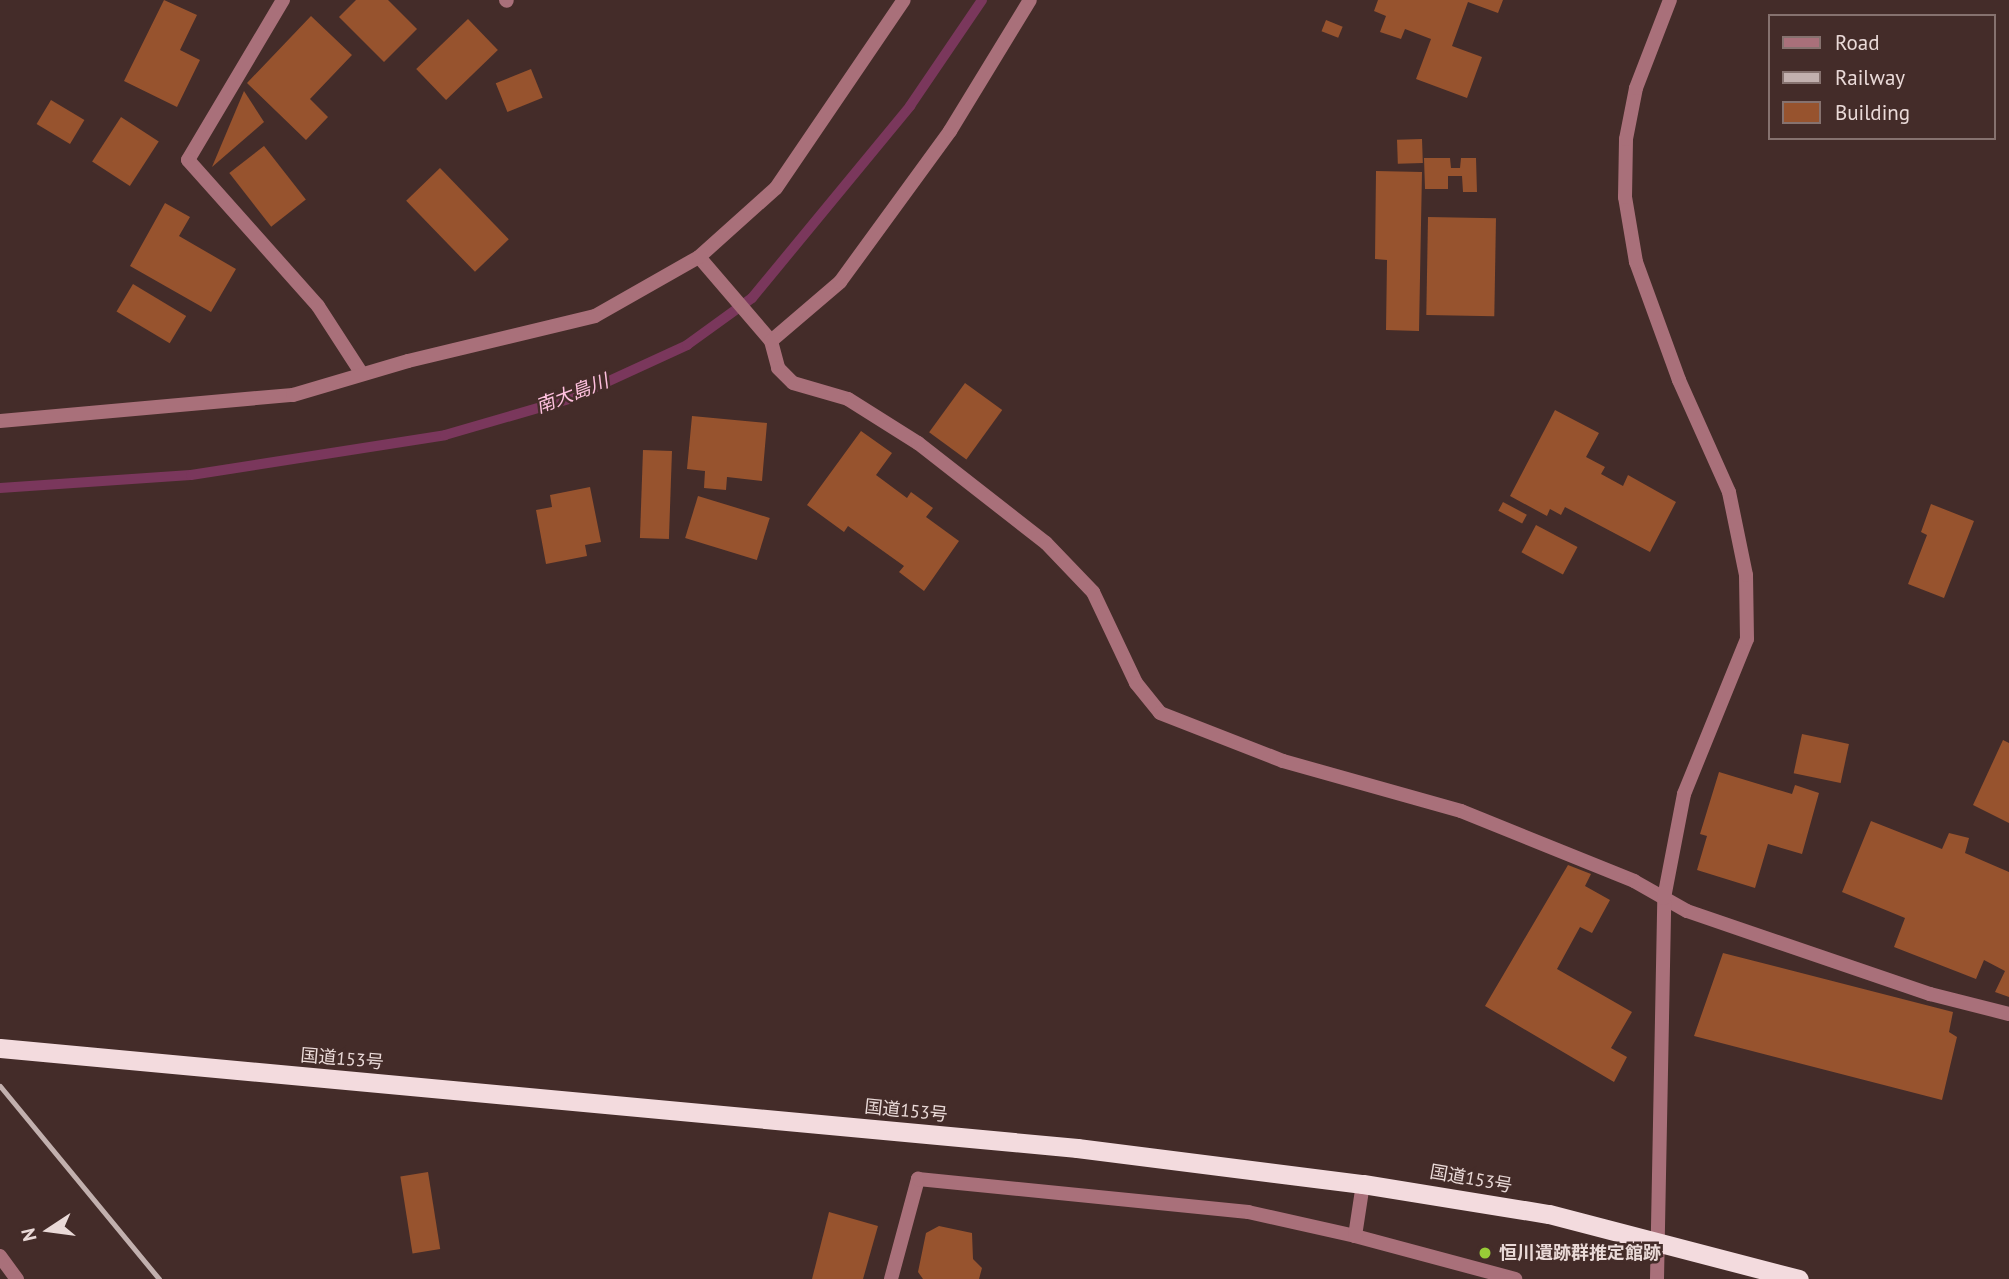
<!DOCTYPE html>
<html>
<head>
<meta charset="utf-8">
<style>
  body { margin:0 }
  #map { position:relative; width:2009px; height:1279px; overflow:hidden; background:#442c29; font-family:"PT Sans","Noto Sans JP",sans-serif }
  div>[style] { position:absolute }
  .stream>* { height:10px; margin:-5px; padding:0 5px; transform-origin:5px; border-radius:5px; background:#7a375c }
  .building>* { inset:0; background:#97532e; transform-origin:0 0 }
  .service>* { height:14px; margin:-7px; padding:0 7px; transform-origin:7px; border-radius:7px; background:#a9707a }
  .minor>* { height:14px; margin:-7px; padding:0 7px; transform-origin:7px; border-radius:7px; background:#a9707a }
  .tertiary>* { height:14px; margin:-7px; padding:0 7px; transform-origin:7px; border-radius:7px; background:#a9707a }
  .trunk>* { height:19px; margin:-9.5px; padding:0 9.5px; transform-origin:9.5px; border-radius:9.5px; background:#f3dbde }
  .rail>* { height:5px; margin:-2.5px; padding:0 2.5px; transform-origin:2.5px; border-radius:2.5px; background:#c2b0ae }
  .dots>* { width:19px; height:19px; translate:-50% -50%; box-sizing:border-box; border:4px solid #442c29; border-radius:50% }
  span { translate:-50% -50%; white-space:nowrap; text-align:center; line-height:1.15; -webkit-text-stroke:5px #442c29; paint-order:stroke }
  .street-label { font-size:18px; color:#eadad8 }
  .poi-label { font-size:18px; color:#eadad8; font-weight:700 }
  .left { translate:0 -50%; text-align:left }
  .water-label { font-size:19px; color:#fec0de; font-style:italic }
  .legend { position:absolute; left:1768px; top:14px; width:228px; height:126px; box-sizing:border-box; background:#442c29; border:2px solid #86726f; margin:0; padding:9px 12px; list-style:none; font-size:21px; color:#eadad8 }
  .legend li { display:flex; align-items:center; gap:14px; height:35px }
  .legend b { width:35px; border:2px solid #86726f }
  .north { position:absolute; left:14px; top:1195px; width:70px; height:70px; -webkit-text-stroke:5px #442c29; paint-order:stroke; rotate:257deg; font-size:19px; font-weight:700; line-height:28px; text-align:center; color:#eadad8 }
  .north::after { content:''; display:block; margin:auto; width:24px; height:32px; background:#eadad8; clip-path:polygon(50% 0,100% 100%,50% 72%,0 100%) }
</style>
</head>
<body>
<div id="map">
  <div class="stream">
    <div style="left:0;top:488px;width:191px;rotate:-3.9deg"></div>
    <div style="left:191px;top:475px;width:257px;rotate:-8.9deg"></div>
    <div style="left:445px;top:435px;width:132px;rotate:-16.2deg"></div>
    <div style="left:572px;top:398px;width:127px;rotate:-24.7deg"></div>
    <div style="left:687px;top:345px;width:80px;rotate:-35.9deg"></div>
    <div style="left:752px;top:298px;width:249px;rotate:-50.5deg"></div>
    <div style="left:910px;top:106px;width:128px;rotate:-55.8deg"></div>
  </div>
  <div class="building">
    <div style="clip-path:polygon(164px 0,197px 15px,180px 50px,200px 60px,177px 107px,124px 81px)"></div>
    <div style="clip-path:polygon(356px 0,388px 0,417px 29px,384px 62px,339px 17px)"></div>
    <div style="clip-path:polygon(1378px 0,1503px 0,1498px 13px,1468px 2px,1452px 46px,1482px 57px,1467px 98px,1416px 79px,1431px 39px,1405px 29px,1401px 39px,1380px 32px,1386px 16px,1374px 11px)"></div>
    <div style="clip-path:polygon(311px 16px,352px 55px,310px 99px,328px 117px,306px 140px,247px 83px)"></div>
    <div style="left:468px;top:19px;width:43px;height:72px;rotate:46deg"></div>
    <div style="left:1326px;top:20px;width:18px;height:12px;rotate:22deg"></div>
    <div style="left:531px;top:69px;width:31px;height:38px;rotate:68deg"></div>
    <div style="clip-path:polygon(244px 91px,264px 122px,212px 167px)"></div>
    <div style="left:51px;top:100px;width:39px;height:28px;rotate:31deg"></div>
    <div style="left:121px;top:117px;width:45px;height:53px;rotate:33deg"></div>
    <div style="left:1422px;top:139px;width:24px;height:25px;rotate:88deg"></div>
    <div style="left:264px;top:146px;width:68px;height:44px;rotate:52deg"></div>
    <div style="clip-path:polygon(1424px 158px,1450px 158px,1451px 168px,1460px 168px,1461px 158px,1476px 158px,1477px 192px,1463px 192px,1462px 176px,1448px 176px,1448px 189px,1425px 189px)"></div>
    <div style="left:440px;top:168px;width:99px;height:47px;rotate:46deg"></div>
    <div style="clip-path:polygon(1376px 171px,1422px 172px,1419px 331px,1386px 330px,1387px 260px,1375px 259px)"></div>
    <div style="clip-path:polygon(165px 203px,190px 217px,179px 236px,236px 269px,211px 312px,130px 266px)"></div>
    <div style="left:1428px;top:217px;width:68px;height:98px;rotate:1deg"></div>
    <div style="left:133px;top:284px;width:62px;height:32px;rotate:31deg"></div>
    <div style="left:965px;top:383px;width:46px;height:61px;rotate:36deg"></div>
    <div style="clip-path:polygon(1555px 410px,1599px 433px,1586px 457px,1605px 467px,1601px 474px,1623px 486px,1628px 475px,1676px 502px,1650px 552px,1565px 507px,1561px 515px,1550px 509px,1547px 516px,1510px 496px)"></div>
    <div style="clip-path:polygon(692px 416px,767px 423px,762px 481px,727px 477px,726px 490px,704px 488px,705px 471px,687px 469px)"></div>
    <div style="clip-path:polygon(861px 431px,892px 453px,876px 475px,907px 498px,911px 492px,933px 508px,926px 517px,959px 541px,924px 591px,899px 572px,904px 566px,848px 526px,844px 532px,807px 505px)"></div>
    <div style="left:643px;top:450px;width:29px;height:88px;rotate:2deg"></div>
    <div style="clip-path:polygon(590px 487px,601px 542px,585px 545px,587px 556px,546px 564px,536px 510px,552px 507px,550px 495px)"></div>
    <div style="left:698px;top:496px;width:75px;height:44px;rotate:17deg"></div>
    <div style="left:1503px;top:502px;width:27px;height:10px;rotate:28deg"></div>
    <div style="clip-path:polygon(1931px 504px,1974px 521px,1944px 598px,1908px 584px,1927px 535px,1921px 532px)"></div>
    <div style="left:1536px;top:525px;width:47px;height:31px;rotate:28deg"></div>
    <div style="left:1802px;top:734px;width:48px;height:40px;rotate:12deg"></div>
    <div style="clip-path:polygon(2003px 740px,2009px 743px,2009px 823px,1973px 805px)"></div>
    <div style="clip-path:polygon(1719px 772px,1792px 794px,1795px 785px,1819px 793px,1802px 854px,1768px 844px,1755px 888px,1697px 870px,1707px 836px,1700px 834px)"></div>
    <div style="clip-path:polygon(1871px 821px,1942px 849px,1949px 833px,1969px 838px,1965px 853px,2009px 872px,2009px 997px,1995px 992px,2005px 971px,1984px 960px,1976px 979px,1894px 947px,1905px 918px,1842px 892px)"></div>
    <div style="clip-path:polygon(1568px 865px,1591px 874px,1585px 886px,1610px 900px,1592px 933px,1580px 927px,1557px 969px,1632px 1012px,1611px 1048px,1627px 1057px,1614px 1082px,1485px 1006px)"></div>
    <div style="clip-path:polygon(1723px 953px,1953px 1012px,1949px 1032px,1957px 1037px,1942px 1100px,1694px 1036px)"></div>
    <div style="left:428px;top:1172px;width:78px;height:28px;rotate:81deg"></div>
    <div style="clip-path:polygon(829px 1212px,878px 1226px,863px 1279px,812px 1279px)"></div>
    <div style="clip-path:polygon(939px 1226px,972px 1233px,973px 1259px,982px 1268px,979px 1279px,923px 1279px,918px 1272px,926px 1233px)"></div>
  </div>
  <div class="service">
    <div style="left:283px;top:0;width:186px;rotate:120.7deg"></div>
    <div style="left:188px;top:160px;width:195px;rotate:48.3deg"></div>
    <div style="left:318px;top:306px;width:81px;rotate:57.1deg"></div>
    <div style="left:506px;top:0;width:1px;rotate:45deg"></div>
  </div>
  <div class="minor">
    <div style="left:699px;top:257px;width:111px;rotate:49.4deg"></div>
    <div style="left:771px;top:341px;width:28px;rotate:75deg"></div>
    <div style="left:778px;top:368px;width:21px;rotate:45deg"></div>
    <div style="left:793px;top:383px;width:57px;rotate:16.2deg"></div>
    <div style="left:848px;top:399px;width:83px;rotate:32.2deg"></div>
    <div style="left:918px;top:443px;width:162px;rotate:38deg"></div>
    <div style="left:1046px;top:543px;width:68px;rotate:46.2deg"></div>
    <div style="left:1093px;top:592px;width:101px;rotate:64.7deg"></div>
    <div style="left:1136px;top:683px;width:38px;rotate:51deg"></div>
    <div style="left:1160px;top:713px;width:132px;rotate:21.3deg"></div>
    <div style="left:1283px;top:761px;width:185px;rotate:15.7deg"></div>
    <div style="left:1461px;top:811px;width:187px;rotate:22deg"></div>
    <div style="left:1634px;top:881px;width:61px;rotate:29.5deg"></div>
    <div style="left:1687px;top:911px;width:257px;rotate:18.9deg"></div>
    <div style="left:1930px;top:994px;width:81px;rotate:14.2deg"></div>
    <div style="left:771px;top:341px;width:91px;rotate:-40.5deg"></div>
    <div style="left:840px;top:282px;width:187px;rotate:-53.9deg"></div>
    <div style="left:950px;top:131px;width:153px;rotate:-58.6deg"></div>
    <div style="left:0;top:421px;width:294px;rotate:-5.1deg"></div>
    <div style="left:293px;top:395px;width:120px;rotate:-16.5deg"></div>
    <div style="left:408px;top:361px;width:192px;rotate:-13.5deg"></div>
    <div style="left:595px;top:316px;width:120px;rotate:-29.6deg"></div>
    <div style="left:699px;top:257px;width:103px;rotate:-41.9deg"></div>
    <div style="left:776px;top:188px;width:227px;rotate:-55.8deg"></div>
    <div style="left:1355px;top:1236px;width:166px;rotate:15deg"></div>
    <div style="left:891px;top:1279px;width:104px;rotate:-74.9deg"></div>
    <div style="left:918px;top:1179px;width:332px;rotate:5.7deg"></div>
    <div style="left:1248px;top:1212px;width:110px;rotate:12.6deg"></div>
    <div style="left:1355px;top:1236px;width:53px;rotate:-81.3deg"></div>
    <div style="left:1657px;top:1279px;width:381px;rotate:-88.9deg"></div>
    <div style="left:1664px;top:898px;width:106px;rotate:-79.1deg"></div>
    <div style="left:1684px;top:794px;width:167px;rotate:-67.9deg"></div>
    <div style="left:1747px;top:639px;width:64px;rotate:-90.9deg"></div>
    <div style="left:1746px;top:575px;width:85px;rotate:-101.6deg"></div>
    <div style="left:1729px;top:492px;width:123px;rotate:-114.1deg"></div>
    <div style="left:1679px;top:380px;width:126px;rotate:-110deg"></div>
    <div style="left:1636px;top:262px;width:66px;rotate:-99.6deg"></div>
    <div style="left:1625px;top:197px;width:58px;rotate:-89deg"></div>
    <div style="left:1626px;top:139px;width:52px;rotate:-78.9deg"></div>
    <div style="left:1636px;top:88px;width:94px;rotate:-68.9deg"></div>
  </div>
  <div class="tertiary">
    <div style="left:0;top:1256px;width:29px;rotate:54deg"></div>
  </div>
  <div class="trunk">
    <div style="left:0;top:1048px;width:1082px;rotate:5.3deg"></div>
    <div style="left:1077px;top:1148px;width:288px;rotate:7.2deg"></div>
    <div style="left:1363px;top:1184px;width:188px;rotate:9.2deg"></div>
    <div style="left:1549px;top:1214px;width:258px;rotate:14.6deg"></div>
  </div>
  <div class="rail">
    <div style="left:0;top:1086px;width:250px;rotate:50.5deg"></div>
  </div>
  <div class="dots">
    <div style="left:1485px;top:1253px;background:#98cb37"></div>
  </div>
  <div class="street-label">
    <span style="left:342px;top:1059px;rotate:5deg">国道153号</span>
    <span style="left:906px;top:1111px;rotate:6deg">国道153号</span>
    <span style="left:1471px;top:1179px;rotate:10deg">国道153号</span>
  </div>
  <div class="poi-label">
    <span class="left" style="left:1499px;top:1253px">恒川遺跡群推定館跡</span>
  </div>
  <div class="water-label">
    <span style="left:572px;top:394px;rotate:-21deg">南大島川</span>
  </div>
  <ul class="legend">
  <li><b style="height:9px;background:#a9707a"></b>Road</li>
  <li><b style="height:9px;background:#c2b0ae"></b>Railway</li>
  <li><b style="height:19px;background:#97532e"></b>Building</li>
  </ul>
  <div class="north">N</div>
</div>
</body>
</html>
